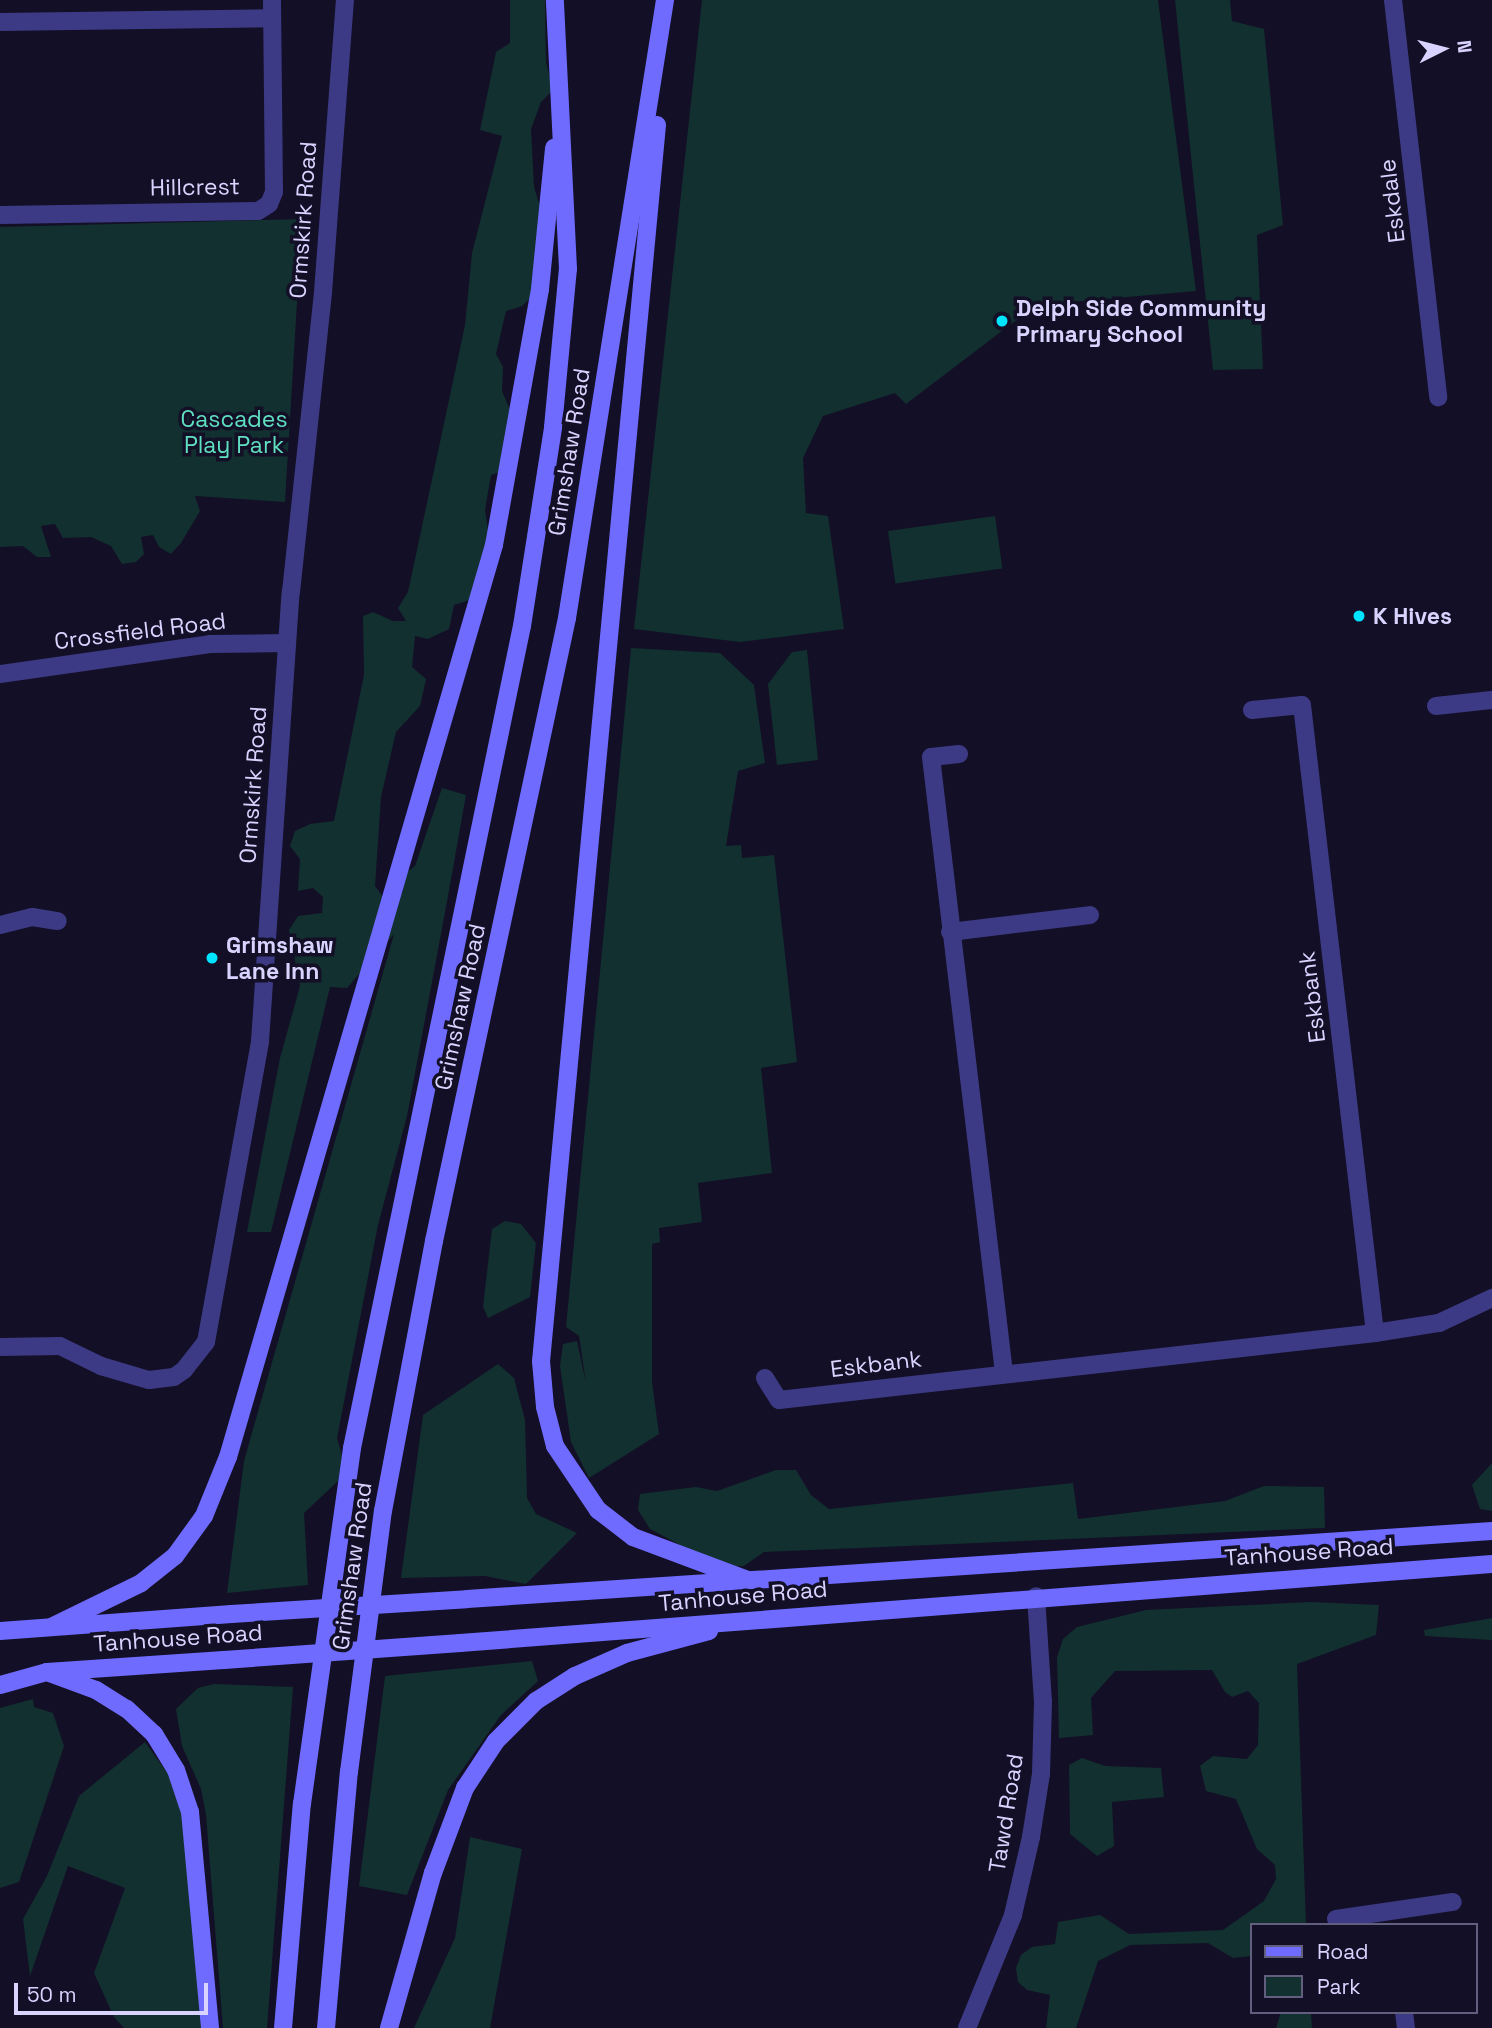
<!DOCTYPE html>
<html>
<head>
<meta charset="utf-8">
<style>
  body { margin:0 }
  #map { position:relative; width:1492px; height:2028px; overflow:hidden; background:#130f26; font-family:"Space Grotesk",sans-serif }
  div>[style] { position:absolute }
  .green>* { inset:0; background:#12302f; transform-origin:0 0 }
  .street>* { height:18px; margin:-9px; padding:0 9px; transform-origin:9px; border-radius:9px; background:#3d3a85 }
  .secondary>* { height:18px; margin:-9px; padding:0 9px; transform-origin:9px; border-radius:9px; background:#6f6bff }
  .secondary-bridge>* { height:18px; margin:-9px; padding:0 9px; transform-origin:9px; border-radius:9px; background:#6f6bff }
  .dots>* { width:19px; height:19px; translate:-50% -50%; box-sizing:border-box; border:4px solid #130f26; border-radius:50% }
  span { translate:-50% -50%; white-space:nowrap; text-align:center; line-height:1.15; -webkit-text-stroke:7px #130f26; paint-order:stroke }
  .street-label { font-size:23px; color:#d9d4ff }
  .poi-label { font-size:23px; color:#d9d4ff; font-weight:700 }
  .left { translate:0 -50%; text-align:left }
  .park-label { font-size:23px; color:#5fe0c0 }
  .legend { position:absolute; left:1250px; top:1923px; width:228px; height:91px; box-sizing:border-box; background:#130f26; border:2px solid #625e7d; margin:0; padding:9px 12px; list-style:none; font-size:21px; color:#d9d4ff }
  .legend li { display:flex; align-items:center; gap:14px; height:35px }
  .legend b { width:35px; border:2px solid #625e7d }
  .north { position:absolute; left:1408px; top:14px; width:70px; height:70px; -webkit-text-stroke:5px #130f26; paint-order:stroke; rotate:84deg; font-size:19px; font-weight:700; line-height:28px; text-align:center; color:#d9d4ff }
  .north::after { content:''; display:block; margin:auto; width:24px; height:32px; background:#d9d4ff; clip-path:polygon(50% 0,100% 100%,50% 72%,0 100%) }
  .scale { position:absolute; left:14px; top:1983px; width:194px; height:32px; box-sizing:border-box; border:4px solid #d9d4ff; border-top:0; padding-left:9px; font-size:21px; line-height:24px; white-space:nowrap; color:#d9d4ff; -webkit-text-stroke:5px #130f26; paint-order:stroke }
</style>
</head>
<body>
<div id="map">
  <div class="green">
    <div style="clip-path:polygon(510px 0,545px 0,546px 62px,553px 90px,541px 102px,531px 129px,534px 187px,544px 220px,536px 293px,522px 306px,506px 311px,496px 354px,503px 367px,502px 391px,511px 412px,505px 470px,491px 475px,485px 510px,490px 544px,473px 599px,454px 605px,449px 629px,428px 639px,415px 636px,412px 667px,426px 679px,420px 706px,396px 732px,381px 797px,375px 886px,383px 897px,403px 892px,402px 876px,415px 866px,442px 788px,466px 795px,448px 896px,407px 1116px,378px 1225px,337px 1438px,342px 1456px,338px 1481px,304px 1513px,308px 1585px,227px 1593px,244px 1461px,394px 934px,347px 988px,330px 987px,271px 1232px,247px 1232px,280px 1058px,300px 986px,289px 930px,298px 916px,322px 913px,323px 897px,313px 888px,298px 891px,300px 859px,290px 846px,295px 831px,310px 824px,334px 821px,364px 675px,363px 616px,373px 612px,393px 621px,406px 621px,398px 608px,408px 592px,465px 325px,472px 253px,502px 136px,480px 130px,496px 52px,510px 43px)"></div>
    <div style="clip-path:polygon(702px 0,1158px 0,1196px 291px,1036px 305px,906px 404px,895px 393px,823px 416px,803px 458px,806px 513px,828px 516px,844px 629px,740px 642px,634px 629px)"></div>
    <div style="clip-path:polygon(1175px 0,1230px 0,1232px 21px,1264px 29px,1283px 225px,1257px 235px,1263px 369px,1213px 370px)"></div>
    <div style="clip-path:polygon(302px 219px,285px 502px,195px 496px,200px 511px,181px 543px,171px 554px,159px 547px,153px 535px,141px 537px,144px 554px,136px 562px,122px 564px,111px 546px,91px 537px,63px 538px,55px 524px,41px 526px,51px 557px,37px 557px,23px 546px,0 547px,0 227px)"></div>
    <div style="left:995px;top:516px;width:53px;height:108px;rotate:82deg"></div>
    <div style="clip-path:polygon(631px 648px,720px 653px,754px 685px,765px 763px,738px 771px,726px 846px,741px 845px,742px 858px,774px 855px,797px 1062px,761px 1068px,772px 1173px,698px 1183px,702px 1222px,659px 1228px,660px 1242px,652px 1244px,652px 1382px,659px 1434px,589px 1478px,571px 1442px,560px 1366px,563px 1344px,577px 1341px,586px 1383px,579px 1336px,566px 1327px)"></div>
    <div style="clip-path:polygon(807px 650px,818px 760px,777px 765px,768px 684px,792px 652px)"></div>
    <div style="clip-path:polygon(505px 1221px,521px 1224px,536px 1243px,530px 1297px,488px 1318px,483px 1307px,492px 1229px)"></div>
    <div style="clip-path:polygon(498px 1364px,514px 1378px,525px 1420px,527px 1498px,536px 1514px,577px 1533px,526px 1584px,485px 1576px,401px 1578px,423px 1415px)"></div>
    <div style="clip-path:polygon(1492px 1463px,1492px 1511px,1480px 1509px,1472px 1485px)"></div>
    <div style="clip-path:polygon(776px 1470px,796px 1470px,811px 1495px,829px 1509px,1073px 1483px,1078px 1519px,1225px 1501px,1264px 1486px,1324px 1487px,1325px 1528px,764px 1552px,744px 1566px,720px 1566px,650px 1529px,638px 1510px,640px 1494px,696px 1487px,717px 1491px)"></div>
    <div style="clip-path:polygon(1311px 1602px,1379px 1605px,1376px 1635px,1297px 1664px,1306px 1925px,1252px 1925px,1252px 1956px,1233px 1958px,1208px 1943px,1130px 1945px,1098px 1961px,1076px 2028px,1046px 2028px,1050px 1995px,1027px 1990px,1018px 1982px,1016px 1968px,1021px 1955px,1032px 1947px,1055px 1944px,1058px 1922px,1100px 1915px,1129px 1934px,1223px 1930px,1264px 1901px,1276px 1879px,1275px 1865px,1257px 1849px,1236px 1799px,1206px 1791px,1200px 1766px,1213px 1756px,1247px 1759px,1258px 1745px,1259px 1703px,1248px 1691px,1232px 1697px,1225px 1692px,1212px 1670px,1115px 1671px,1091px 1698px,1093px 1735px,1059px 1738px,1057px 1657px,1063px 1639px,1077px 1627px,1146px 1610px)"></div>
    <div style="clip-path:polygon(1492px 1618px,1492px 1640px,1425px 1636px,1424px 1630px)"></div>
    <div style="clip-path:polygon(532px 1661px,538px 1681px,501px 1715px,448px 1790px,407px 1895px,359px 1886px,385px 1676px)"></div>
    <div style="clip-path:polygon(214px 1684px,293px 1687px,267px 2028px,223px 2028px,206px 1815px,201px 1789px,182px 1746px,176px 1709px,198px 1688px)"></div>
    <div style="clip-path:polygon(33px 1699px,34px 1707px,53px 1713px,64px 1746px,19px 1882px,0 1888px,0 1708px)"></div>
    <div style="clip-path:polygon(145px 1742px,168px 1774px,183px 1817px,202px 2028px,124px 2028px,114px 2017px,94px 1973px,125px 1888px,68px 1866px,30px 1976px,23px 1919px,47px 1876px,79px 1796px)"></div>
    <div style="clip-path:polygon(1082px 1758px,1105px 1766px,1161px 1768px,1164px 1797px,1112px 1802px,1114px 1846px,1097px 1856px,1070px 1834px,1069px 1765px)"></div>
    <div style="clip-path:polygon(470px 1837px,522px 1849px,490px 2028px,414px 2028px,455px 1938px)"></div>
    <div style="clip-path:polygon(1281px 2012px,1311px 2012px,1312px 2028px,1276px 2028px)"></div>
  </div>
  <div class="street">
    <div style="left:1393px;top:0;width:400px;rotate:83.5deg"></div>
    <div style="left:0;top:22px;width:272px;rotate:-0.8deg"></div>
    <div style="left:0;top:215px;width:258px;rotate:-0.9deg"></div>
    <div style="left:258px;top:211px;width:13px;rotate:-32deg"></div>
    <div style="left:269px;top:204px;width:13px;rotate:-67deg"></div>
    <div style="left:274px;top:192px;width:192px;rotate:-90.6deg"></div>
    <div style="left:0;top:674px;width:212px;rotate:-8.1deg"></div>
    <div style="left:210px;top:644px;width:77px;rotate:-0.7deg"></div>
    <div style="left:1436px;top:706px;width:56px;rotate:-6.1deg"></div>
    <div style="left:1252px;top:710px;width:50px;rotate:-5.7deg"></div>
    <div style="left:1302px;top:705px;width:632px;rotate:83.37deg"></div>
    <div style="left:959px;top:754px;width:28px;rotate:174deg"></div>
    <div style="left:931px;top:757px;width:620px;rotate:83.24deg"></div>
    <div style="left:0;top:925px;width:33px;rotate:-14deg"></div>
    <div style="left:32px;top:917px;width:26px;rotate:9deg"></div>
    <div style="left:950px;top:932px;width:141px;rotate:-6.9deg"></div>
    <div style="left:0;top:1347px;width:60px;rotate:-1deg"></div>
    <div style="left:60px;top:1346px;width:46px;rotate:26deg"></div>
    <div style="left:101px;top:1366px;width:50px;rotate:16.3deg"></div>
    <div style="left:149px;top:1380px;width:25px;rotate:-7deg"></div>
    <div style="left:174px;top:1377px;width:12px;rotate:-35deg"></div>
    <div style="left:184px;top:1370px;width:36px;rotate:-52deg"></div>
    <div style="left:206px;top:1342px;width:306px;rotate:-79.8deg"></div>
    <div style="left:260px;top:1041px;width:450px;rotate:-86.1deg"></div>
    <div style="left:291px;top:592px;width:302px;rotate:-83.9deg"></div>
    <div style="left:323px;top:292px;width:293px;rotate:-85.7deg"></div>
    <div style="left:765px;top:1378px;width:26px;rotate:58deg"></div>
    <div style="left:779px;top:1400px;width:600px;rotate:-6.41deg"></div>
    <div style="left:1375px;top:1333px;width:65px;rotate:-8.9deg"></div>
    <div style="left:1439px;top:1323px;width:59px;rotate:-25.3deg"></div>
    <div style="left:1336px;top:1919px;width:118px;rotate:-8.3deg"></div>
    <div style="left:1404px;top:2012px;width:16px;rotate:83deg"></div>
    <div style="left:967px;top:2028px;width:122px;rotate:-67.8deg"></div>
    <div style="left:1013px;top:1915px;width:80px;rotate:-77deg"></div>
    <div style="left:1031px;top:1837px;width:64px;rotate:-81deg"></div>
    <div style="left:1041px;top:1774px;width:72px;rotate:-88.4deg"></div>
    <div style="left:1043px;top:1702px;width:106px;rotate:-93.8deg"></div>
  </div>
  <div class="secondary">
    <div style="left:657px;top:125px;width:1241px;rotate:95.36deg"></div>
    <div style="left:541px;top:1361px;width:46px;rotate:85deg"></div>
    <div style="left:545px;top:1407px;width:40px;rotate:75.6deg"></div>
    <div style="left:555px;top:1446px;width:77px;rotate:56.1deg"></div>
    <div style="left:598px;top:1510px;width:44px;rotate:37.6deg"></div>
    <div style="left:633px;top:1537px;width:123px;rotate:20.5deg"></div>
    <div style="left:467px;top:1599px;width:1027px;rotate:-3.8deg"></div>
    <div style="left:53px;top:1626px;width:98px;rotate:-26deg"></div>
    <div style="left:141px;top:1583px;width:43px;rotate:-38.5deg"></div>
    <div style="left:175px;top:1556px;width:49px;rotate:-54.1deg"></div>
    <div style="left:204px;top:1516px;width:64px;rotate:-67.9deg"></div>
    <div style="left:228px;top:1457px;width:950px;rotate:-73.74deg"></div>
    <div style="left:494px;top:545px;width:260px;rotate:-79.8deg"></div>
    <div style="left:540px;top:289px;width:142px;rotate:-84.3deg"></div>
    <div style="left:0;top:1631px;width:232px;rotate:-4.2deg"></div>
    <div style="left:460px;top:1643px;width:1035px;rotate:-4.38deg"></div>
    <div style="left:47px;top:1672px;width:52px;rotate:20.2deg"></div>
    <div style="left:96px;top:1690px;width:36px;rotate:32deg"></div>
    <div style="left:127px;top:1709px;width:37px;rotate:43deg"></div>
    <div style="left:154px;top:1734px;width:42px;rotate:58.6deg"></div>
    <div style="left:176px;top:1770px;width:44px;rotate:71.6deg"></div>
    <div style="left:190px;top:1812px;width:217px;rotate:84.7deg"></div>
    <div style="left:0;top:1685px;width:49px;rotate:-15.5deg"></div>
    <div style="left:47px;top:1672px;width:177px;rotate:-3.9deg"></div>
    <div style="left:283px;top:2028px;width:225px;rotate:-85.2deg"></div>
    <div style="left:302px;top:1804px;width:359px;rotate:-82deg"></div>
    <div style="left:352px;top:1448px;width:839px;rotate:-78.32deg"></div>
    <div style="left:522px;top:626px;width:201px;rotate:-81.1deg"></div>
    <div style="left:553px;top:427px;width:159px;rotate:-84.6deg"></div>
    <div style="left:568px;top:269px;width:269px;rotate:-92.8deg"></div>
    <div style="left:326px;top:2028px;width:257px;rotate:-84.9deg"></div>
    <div style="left:349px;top:1772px;width:263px;rotate:-82.6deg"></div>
    <div style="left:383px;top:1511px;width:275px;rotate:-79.3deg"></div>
    <div style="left:434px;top:1241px;width:637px;rotate:-77.95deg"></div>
    <div style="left:567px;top:618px;width:626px;rotate:-80.99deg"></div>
    <div style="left:389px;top:2028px;width:161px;rotate:-74.2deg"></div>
    <div style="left:433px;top:1873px;width:91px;rotate:-69.4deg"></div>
    <div style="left:465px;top:1788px;width:56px;rotate:-56.6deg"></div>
    <div style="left:496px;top:1741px;width:57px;rotate:-45deg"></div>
    <div style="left:536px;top:1701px;width:46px;rotate:-32.7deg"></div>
    <div style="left:575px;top:1676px;width:57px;rotate:-23.9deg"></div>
    <div style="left:627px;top:1653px;width:85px;rotate:-15deg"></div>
  </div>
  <div class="secondary-bridge">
    <div style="left:231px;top:1614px;width:236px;rotate:-3.6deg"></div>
    <div style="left:224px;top:1660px;width:237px;rotate:-4.1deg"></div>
  </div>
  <div class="dots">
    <div style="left:1002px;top:321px;background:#00e5ff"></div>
    <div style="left:1359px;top:616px;background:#00e5ff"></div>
    <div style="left:212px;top:958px;background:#00e5ff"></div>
  </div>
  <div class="street-label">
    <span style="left:195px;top:187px;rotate:-1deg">Hillcrest</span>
    <span style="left:1392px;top:201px;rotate:-97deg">Eskdale</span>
    <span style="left:303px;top:220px;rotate:-86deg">Ormskirk Road</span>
    <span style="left:569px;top:452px;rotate:-81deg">Grimshaw Road</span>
    <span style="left:140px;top:631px;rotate:-7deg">Crossfield Road</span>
    <span style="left:253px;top:785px;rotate:-86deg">Ormskirk Road</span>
    <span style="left:1312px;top:997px;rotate:-97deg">Eskbank</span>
    <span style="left:460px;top:1007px;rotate:-78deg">Grimshaw Road</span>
    <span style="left:876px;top:1364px;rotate:-7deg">Eskbank</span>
    <span style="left:1309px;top:1552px;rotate:-4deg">Tanhouse Road</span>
    <span style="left:352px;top:1566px;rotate:-82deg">Grimshaw Road</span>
    <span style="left:743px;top:1596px;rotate:-5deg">Tanhouse Road</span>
    <span style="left:178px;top:1638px;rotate:-4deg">Tanhouse Road</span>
    <span style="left:1006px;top:1813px;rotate:-81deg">Tawd Road</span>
  </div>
  <div class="poi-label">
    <span class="left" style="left:1016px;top:321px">Delph Side Community<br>Primary School</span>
    <span class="left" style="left:1373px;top:616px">K Hives</span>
    <span class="left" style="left:226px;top:958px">Grimshaw<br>Lane Inn</span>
  </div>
  <div class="park-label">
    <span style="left:234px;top:432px">Cascades<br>Play Park</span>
  </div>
  <ul class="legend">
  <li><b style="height:9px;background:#6f6bff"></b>Road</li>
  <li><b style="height:19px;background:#12302f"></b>Park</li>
  </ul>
  <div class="north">N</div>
  <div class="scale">50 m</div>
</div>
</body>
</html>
